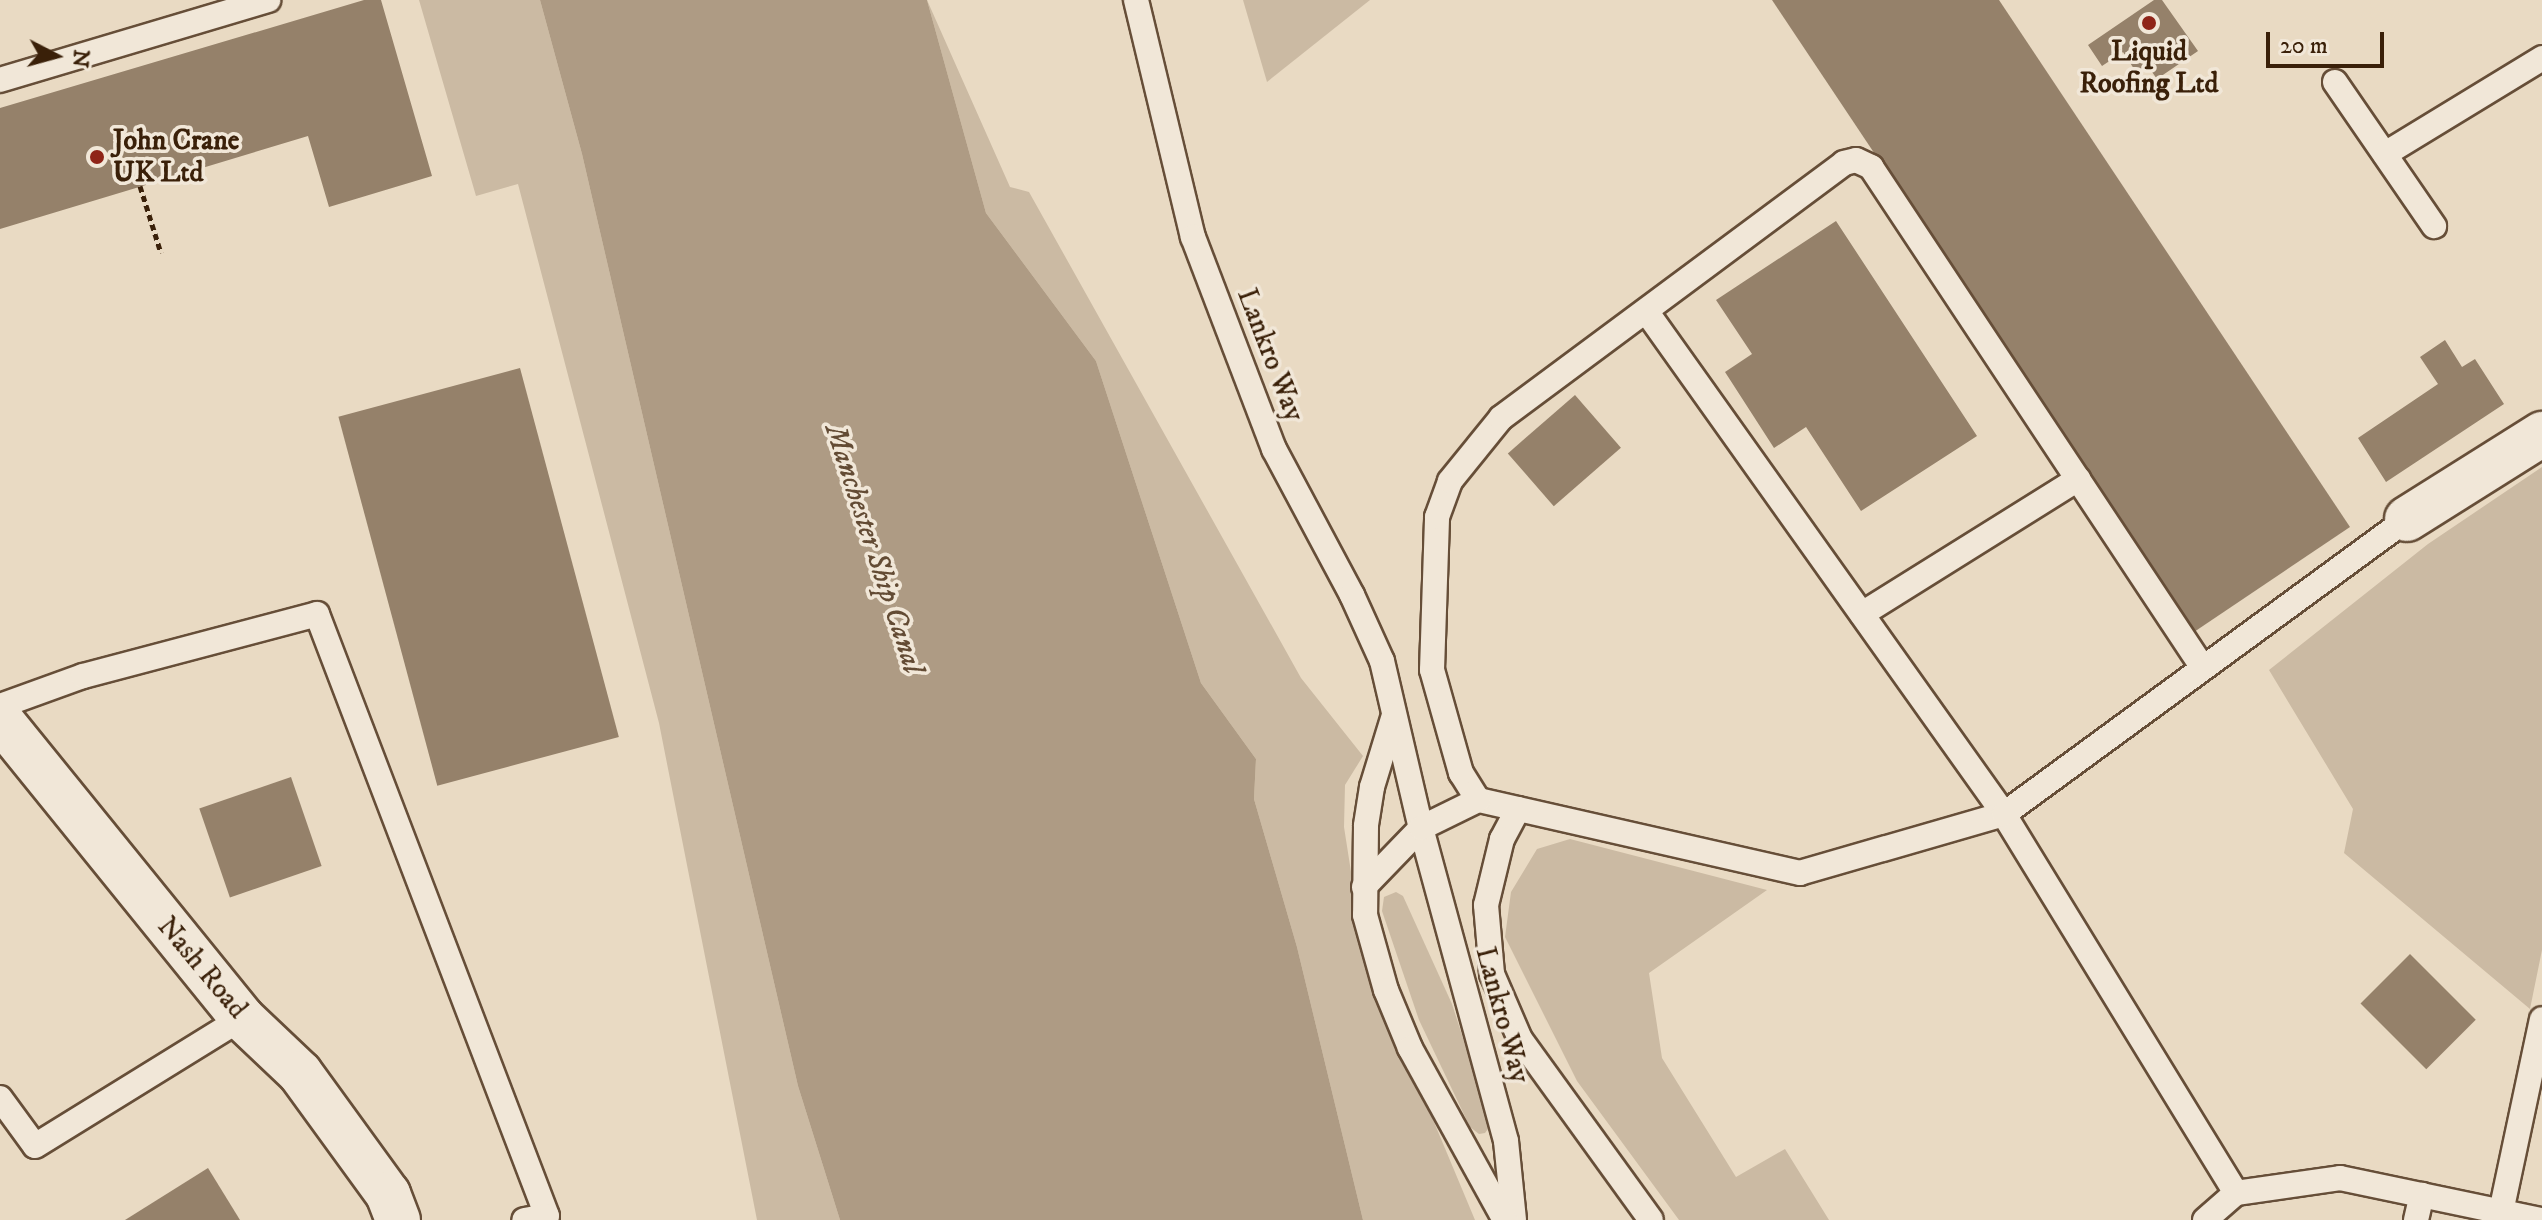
<!DOCTYPE html>
<html>
<head>
<meta charset="utf-8">
<style>
  body { margin:0 }
  #map { position:relative; width:2542px; height:1220px; overflow:hidden; background:#e9dac3; font-family:"IM FELL DW Pica",serif }
  div>[style] { position:absolute }
  .green>* { inset:0; background:#cbbaa3 }
  .water>* { inset:0; background:#ae9b84 }
  .building>* { inset:0; background:#95816a; transform-origin:0 0 }
  .path>* { height:5px; margin-top:-2.5px; transform-origin:0; background:repeating-linear-gradient(90deg,#3a2009 0 6px,transparent 0 10px) }
  .roads { filter:drop-shadow(2px 0 #664e38) drop-shadow(-2px 0 #664e38) drop-shadow(0 2px #664e38) drop-shadow(0 -2px #664e38) }
  .lane>* { height:24px; margin:-12px; padding:0 12px; transform-origin:12px; border-radius:12px; background:#f1e7d8 }
  .street>* { height:44px; margin:-22px; padding:0 22px; transform-origin:22px; border-radius:22px; background:#f1e7d8 }
  .dots>* { width:22px; height:22px; translate:-50% -50%; box-sizing:border-box; border:4px solid #f1e7d8; border-radius:50% }
  span { translate:-50% -50%; white-space:nowrap; text-align:center; line-height:1.15; -webkit-text-stroke:7px #f1e7d8; paint-order:stroke }
  .poi-label { font-size:28px; color:#3a2009; font-weight:700 }
  .left { translate:0 -50%; text-align:left }
  .street-label { font-size:28px; color:#3a2009 }
  .water-label { font-size:30px; color:#634b34; font-style:italic }
  .north { position:absolute; left:16px; top:16px; width:80px; height:80px; -webkit-text-stroke:6px #f1e7d8; paint-order:stroke; rotate:96deg; font-size:22px; font-weight:700; line-height:32px; text-align:center; color:#3a2009 }
  .north::after { content:''; display:block; margin:auto; width:28px; height:36px; background:#3a2009; clip-path:polygon(50% 0,100% 100%,50% 72%,0 100%) }
  .scale { position:absolute; left:2266px; top:32px; width:118px; height:36px; box-sizing:border-box; border:4px solid #3a2009; border-top:0; padding-left:10px; font-size:24px; line-height:28px; white-space:nowrap; color:#3a2009; -webkit-text-stroke:6px #f1e7d8; paint-order:stroke }
</style>
</head>
<body>
<div id="map">
  <div class="green">
    <div style="clip-path:polygon(419px 0,540px 0,582px 154px,798px 1086px,840px 1220px,757px 1220px,659px 723px,518px 184px,476px 196px)"></div>
    <div style="clip-path:polygon(927px 0,1010px 187px,1029px 192px,1301px 678px,1363px 756px,1345px 785px,1344px 827px,1364px 955px,1475px 1220px,1363px 1220px,1297px 947px,1254px 799px,1256px 759px,1201px 683px,1096px 361px,986px 213px)"></div>
    <div style="clip-path:polygon(1243px 0,1370px 0,1267px 82px)"></div>
    <div style="clip-path:polygon(2542px 467px,2542px 950px,2530px 1009px,2344px 853px,2353px 809px,2269px 670px,2428px 544px)"></div>
    <div style="clip-path:polygon(1570px 839px,1767px 890px,1649px 973px,1662px 1058px,1736px 1177px,1785px 1149px,1829px 1220px,1679px 1220px,1577px 1081px,1505px 937px,1511px 892px,1537px 849px)"></div>
    <div style="clip-path:polygon(1396px 892px,1403px 896px,1452px 1004px,1491px 1125px,1485px 1133px,1479px 1134px,1470px 1127px,1419px 1020px,1382px 911px,1384px 897px)"></div>
  </div>
  <div class="water">
    <div style="clip-path:polygon(540px 0,927px 0,986px 213px,1096px 361px,1201px 683px,1256px 759px,1254px 799px,1297px 947px,1363px 1220px,840px 1220px,798px 1086px,582px 154px)"></div>
  </div>
  <div class="building">
    <div style="clip-path:polygon(364px 0,381px 0,432px 176px,329px 207px,308px 136px,0 229px,0 108px)"></div>
    <div style="clip-path:polygon(1772px 0,1999px 0,2350px 527px,2194px 632px)"></div>
    <div style="clip-path:polygon(2154px 0,2162px 0,2198px 51px,2157px 79px,2147px 65px,2136px 72px,2123px 52px,2102px 66px,2088px 45px)"></div>
    <div style="clip-path:polygon(1836px 221px,1977px 436px,1861px 511px,1806px 427px,1774px 448px,1725px 372px,1752px 354px,1716px 300px)"></div>
    <div style="clip-path:polygon(2445px 340px,2462px 367px,2475px 359px,2504px 404px,2386px 482px,2358px 438px,2438px 384px,2420px 357px)"></div>
    <div style="left:520px;top:368px;width:382px;height:188px;rotate:75deg"></div>
    <div style="left:1575px;top:395px;width:70px;height:89px;rotate:49deg"></div>
    <div style="left:291px;top:777px;width:94px;height:97px;rotate:71deg"></div>
    <div style="left:2410px;top:954px;width:93px;height:70px;rotate:45deg"></div>
    <div style="clip-path:polygon(208px 1168px,240px 1220px,125px 1220px)"></div>
  </div>
  <div class="path">
    <div style="left:140px;top:186px;width:70px;rotate:72.6deg"></div>
  </div>
  <div class="roads">
    <div class="lane">
      <div style="left:1136px;top:0;width:244px;rotate:76.5deg"></div>
      <div style="left:1193px;top:237px;width:227px;rotate:69.1deg"></div>
      <div style="left:1274px;top:449px;width:166px;rotate:61.9deg"></div>
      <div style="left:1352px;top:595px;width:72px;rotate:65.6deg"></div>
      <div style="left:1382px;top:661px;width:171px;rotate:76.9deg"></div>
      <div style="left:1421px;top:828px;width:324px;rotate:74.8deg"></div>
      <div style="left:1506px;top:1141px;width:79px;rotate:84.2deg"></div>
      <div style="left:0;top:80px;width:280px;rotate:-16.6deg"></div>
      <div style="left:2335px;top:82px;width:175px;rotate:55.5deg"></div>
      <div style="left:2385px;top:154px;width:184px;rotate:-31.4deg"></div>
      <div style="left:1646px;top:311px;width:617px;rotate:54.56deg"></div>
      <div style="left:2004px;top:814px;width:212px;rotate:163.9deg"></div>
      <div style="left:1800px;top:873px;width:330px;rotate:-167.2deg"></div>
      <div style="left:1478px;top:800px;width:32px;rotate:-122deg"></div>
      <div style="left:1461px;top:773px;width:107px;rotate:-105.7deg"></div>
      <div style="left:1432px;top:670px;width:153px;rotate:-88.1deg"></div>
      <div style="left:1437px;top:517px;width:38px;rotate:-70deg"></div>
      <div style="left:1450px;top:481px;width:81px;rotate:-51deg"></div>
      <div style="left:1501px;top:418px;width:427px;rotate:-36.6deg"></div>
      <div style="left:1844px;top:163px;width:12px;rotate:-14deg"></div>
      <div style="left:1856px;top:160px;width:17px;rotate:25deg"></div>
      <div style="left:1871px;top:167px;width:601px;rotate:56.47deg"></div>
      <div style="left:1862px;top:614px;width:255px;rotate:-32deg"></div>
      <div style="left:0;top:706px;width:88px;rotate:-19.9deg"></div>
      <div style="left:83px;top:676px;width:242px;rotate:-14.8deg"></div>
      <div style="left:317px;top:614px;width:644px;rotate:69.09deg"></div>
      <div style="left:547px;top:1216px;width:23px;rotate:170deg"></div>
      <div style="left:1394px;top:715px;width:75px;rotate:107deg"></div>
      <div style="left:1372px;top:787px;width:39px;rotate:99deg"></div>
      <div style="left:1366px;top:826px;width:89px;rotate:90.6deg"></div>
      <div style="left:1365px;top:915px;width:78px;rotate:74.4deg"></div>
      <div style="left:1386px;top:990px;width:63px;rotate:67.5deg"></div>
      <div style="left:1410px;top:1048px;width:196px;rotate:61.1deg"></div>
      <div style="left:1518px;top:809px;width:34px;rotate:118deg"></div>
      <div style="left:1502px;top:839px;width:68px;rotate:103.6deg"></div>
      <div style="left:1486px;top:905px;width:69px;rotate:85deg"></div>
      <div style="left:1492px;top:974px;width:71px;rotate:66.7deg"></div>
      <div style="left:1520px;top:1039px;width:223px;rotate:54.1deg"></div>
      <div style="left:1364px;top:887px;width:82px;rotate:-46deg"></div>
      <div style="left:1421px;top:828px;width:64px;rotate:-26.2deg"></div>
      <div style="left:0;top:1098px;width:59px;rotate:53.9deg"></div>
      <div style="left:35px;top:1146px;width:243px;rotate:-31.7deg"></div>
      <div style="left:2236px;top:1193px;width:444px;rotate:-121.5deg"></div>
      <div style="left:2004px;top:814px;width:499px;rotate:-36.2deg"></div>
      <div style="left:2501px;top:1212px;width:197px;rotate:-78deg"></div>
      <div style="left:2205px;top:1220px;width:41px;rotate:-41.1deg"></div>
      <div style="left:2236px;top:1193px;width:105px;rotate:-8.2deg"></div>
      <div style="left:2340px;top:1178px;width:205px;rotate:11.8deg"></div>
      <div style="left:2416px;top:1220px;width:26px;rotate:-77deg"></div>
    </div>
    <div class="street">
      <div style="left:2407px;top:519px;width:160px;rotate:-32.2deg"></div>
      <div style="left:0;top:719px;width:385px;rotate:51deg"></div>
      <div style="left:242px;top:1018px;width:80px;rotate:43.5deg"></div>
      <div style="left:300px;top:1073px;width:150px;rotate:54deg"></div>
      <div style="left:388px;top:1194px;width:28px;rotate:69deg"></div>
    </div>
  </div>
  <div class="dots">
    <div style="left:2149px;top:23px;background:#8f2418"></div>
    <div style="left:97px;top:157px;background:#8f2418"></div>
  </div>
  <div class="poi-label">
    <span style="left:2149px;top:68px">Liquid<br>Roofing Ltd</span>
    <span class="left" style="left:113px;top:157px">John Crane<br>UK Ltd</span>
  </div>
  <div class="street-label">
    <span style="left:1270px;top:355px;rotate:69deg">Lankro Way</span>
    <span style="left:202px;top:968px;rotate:50deg">Nash Road</span>
    <span style="left:1502px;top:1015px;rotate:75deg">Lankro Way</span>
  </div>
  <div class="water-label">
    <span style="left:873px;top:549px;rotate:72deg">Manchester Ship Canal</span>
  </div>
  <div class="north">N</div>
  <div class="scale">20 m</div>
</div>
</body>
</html>
